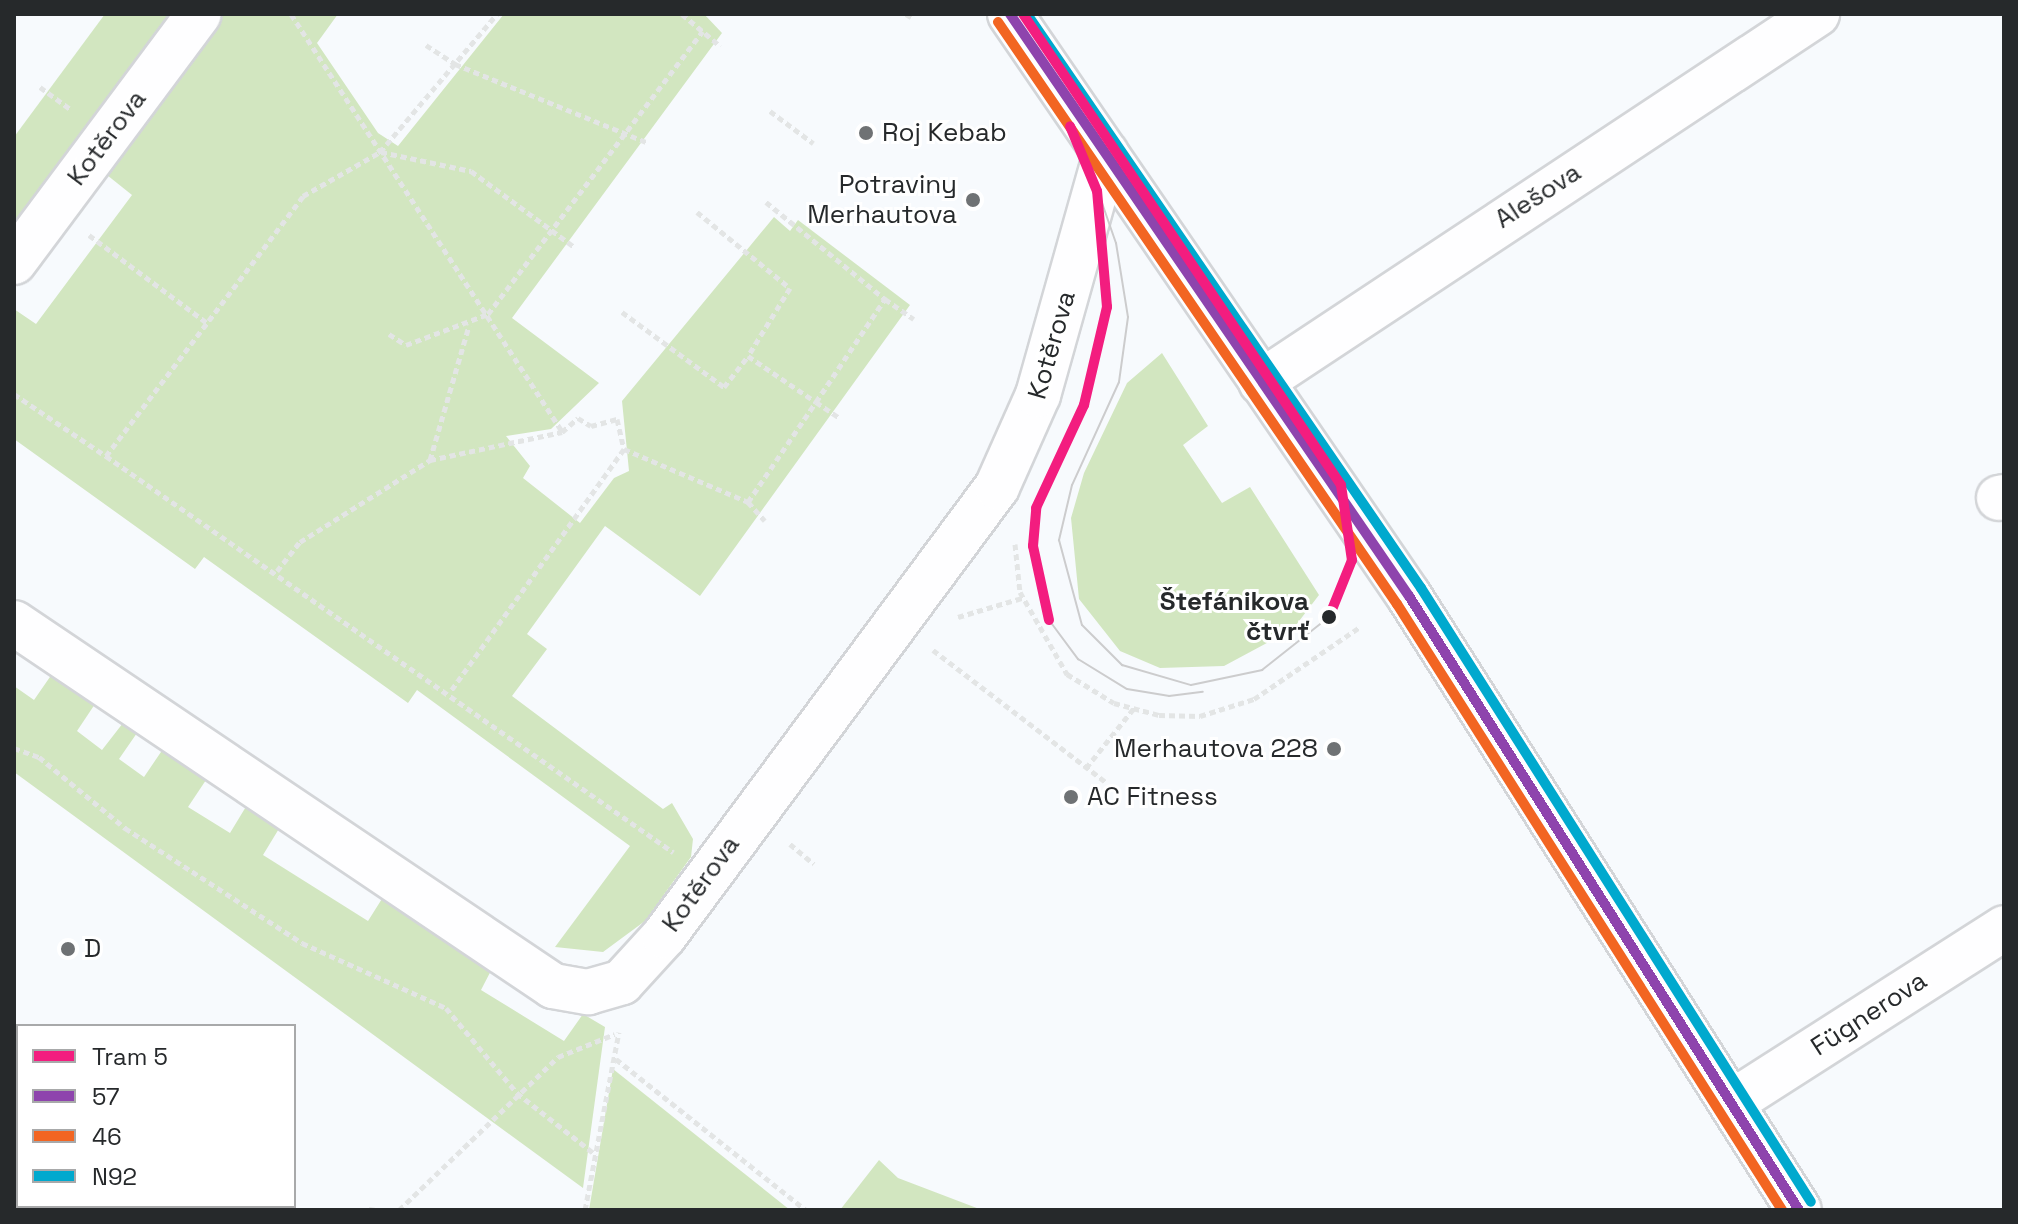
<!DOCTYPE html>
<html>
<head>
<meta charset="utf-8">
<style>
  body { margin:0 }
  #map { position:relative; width:2018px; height:1224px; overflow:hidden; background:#f7fafd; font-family:"Space Grotesk",sans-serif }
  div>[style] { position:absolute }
  .green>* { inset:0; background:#d2e6c0 }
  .path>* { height:5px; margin-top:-2.5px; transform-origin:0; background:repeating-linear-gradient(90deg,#e3e5e5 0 6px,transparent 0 10px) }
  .roads { filter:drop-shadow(2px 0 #d3d5d8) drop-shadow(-2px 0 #d3d5d8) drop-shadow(0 2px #d3d5d8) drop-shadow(0 -2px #d3d5d8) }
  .minor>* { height:44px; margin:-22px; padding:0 22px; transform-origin:22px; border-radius:22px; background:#fefeff }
  .tram>* { height:2px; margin:-1px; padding:0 1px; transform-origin:1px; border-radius:1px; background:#cccccd }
  .bus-1>* { height:10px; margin:-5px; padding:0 5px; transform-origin:5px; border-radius:5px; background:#8e44ad }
  .bus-2>* { height:10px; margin:-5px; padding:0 5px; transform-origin:5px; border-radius:5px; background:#f26522 }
  .bus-3>* { height:10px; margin:-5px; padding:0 5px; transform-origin:5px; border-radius:5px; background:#00a9ce }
  .tram-1>* { height:10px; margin:-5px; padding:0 5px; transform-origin:5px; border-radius:5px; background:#f31d7f }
  .dots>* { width:22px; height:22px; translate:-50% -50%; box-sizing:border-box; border:4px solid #fff; border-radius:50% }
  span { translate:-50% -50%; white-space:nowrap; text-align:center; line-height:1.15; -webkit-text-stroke:6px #fff; paint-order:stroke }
  .poi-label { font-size:26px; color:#26292b }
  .left { translate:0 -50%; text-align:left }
  .right { translate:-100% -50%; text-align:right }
  .street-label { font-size:26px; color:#26292b }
  .stop-label { font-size:26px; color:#26292b; font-weight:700 }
  .frame { position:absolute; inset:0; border:16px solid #26292b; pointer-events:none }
  .legend { position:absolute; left:16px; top:1024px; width:280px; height:184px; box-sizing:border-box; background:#fff; border:2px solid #a8a9aa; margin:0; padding:10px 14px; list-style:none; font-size:24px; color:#26292b }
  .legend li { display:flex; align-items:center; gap:16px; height:40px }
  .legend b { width:40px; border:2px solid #a8a9aa }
</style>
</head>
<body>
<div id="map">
  <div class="green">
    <div style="clip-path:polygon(105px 14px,185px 14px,14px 244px,14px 137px)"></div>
    <div style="clip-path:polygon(218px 14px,338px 14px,317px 43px,378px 133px,398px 146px,504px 14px,704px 14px,722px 33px,512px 318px,599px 383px,551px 429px,506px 436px,530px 466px,523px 478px,580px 523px,614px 478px,629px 471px,622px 401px,774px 217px,790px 231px,798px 220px,910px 305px,700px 596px,605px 526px,527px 634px,547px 649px,512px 696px,663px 809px,672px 803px,693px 839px,691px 857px,645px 921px,603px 952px,555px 947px,630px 846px,417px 690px,408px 703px,204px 557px,195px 569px,14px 439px,14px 309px,36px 324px,132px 195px,102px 171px)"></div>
    <div style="clip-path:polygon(1162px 353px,1208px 426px,1183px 445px,1222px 503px,1250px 487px,1319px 595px,1293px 629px,1224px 666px,1160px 668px,1120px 651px,1079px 599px,1071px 518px,1084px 473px,1127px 383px)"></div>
    <div style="clip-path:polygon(52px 674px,95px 704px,77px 731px,102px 750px,123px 723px,137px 733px,119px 759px,144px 777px,163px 749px,206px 780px,188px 807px,230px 833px,247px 805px,280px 827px,263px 855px,368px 921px,385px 894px,496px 961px,481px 990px,564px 1041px,583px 1014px,605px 1027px,583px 1188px,14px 772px,14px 686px,34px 700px)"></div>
    <div style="clip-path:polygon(613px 1069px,790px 1210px,589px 1210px)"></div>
    <div style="clip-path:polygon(14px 1143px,18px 1206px,103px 1209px,14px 1210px)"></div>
    <div style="clip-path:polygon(879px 1160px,898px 1178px,982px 1210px,840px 1210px)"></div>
  </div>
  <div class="path">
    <div style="left:291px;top:14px;width:498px;rotate:57deg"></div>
    <div style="left:682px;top:14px;width:50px;rotate:40.1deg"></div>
    <div style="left:906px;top:14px;width:6px;rotate:31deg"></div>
    <div style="left:426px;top:45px;width:35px;rotate:33deg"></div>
    <div style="left:455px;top:64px;width:209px;rotate:22.2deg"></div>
    <div style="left:40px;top:87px;width:39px;rotate:36deg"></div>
    <div style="left:770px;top:111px;width:54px;rotate:36.7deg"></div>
    <div style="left:381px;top:152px;width:92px;rotate:11.9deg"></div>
    <div style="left:471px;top:171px;width:127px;rotate:36.3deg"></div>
    <div style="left:766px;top:202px;width:154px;rotate:39.2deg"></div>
    <div style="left:697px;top:212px;width:120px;rotate:39.3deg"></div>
    <div style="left:790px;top:288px;width:80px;rotate:121.7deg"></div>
    <div style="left:89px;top:235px;width:147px;rotate:36.7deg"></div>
    <div style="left:622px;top:312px;width:127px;rotate:36.3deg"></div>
    <div style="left:724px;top:387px;width:39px;rotate:-52deg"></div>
    <div style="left:748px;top:356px;width:82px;rotate:34.1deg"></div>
    <div style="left:816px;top:402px;width:124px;rotate:-56.2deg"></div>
    <div style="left:885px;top:299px;width:35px;rotate:35deg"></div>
    <div style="left:389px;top:334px;width:20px;rotate:33deg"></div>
    <div style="left:406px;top:345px;width:88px;rotate:-20.7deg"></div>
    <div style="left:488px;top:314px;width:355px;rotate:-52.8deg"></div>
    <div style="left:14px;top:394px;width:111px;rotate:34deg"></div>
    <div style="left:106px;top:456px;width:326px;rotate:-52.8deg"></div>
    <div style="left:303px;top:196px;width:89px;rotate:-29.7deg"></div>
    <div style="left:380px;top:152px;width:181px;rotate:-49.7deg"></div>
    <div style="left:624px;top:449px;width:135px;rotate:23.1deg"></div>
    <div style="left:748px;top:502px;width:25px;rotate:48deg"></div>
    <div style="left:106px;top:456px;width:692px;rotate:34.93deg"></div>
    <div style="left:430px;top:460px;width:140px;rotate:-73.8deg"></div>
    <div style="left:748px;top:502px;width:121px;rotate:-55.8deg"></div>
    <div style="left:816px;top:402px;width:29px;rotate:34deg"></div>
    <div style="left:1015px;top:544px;width:48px;rotate:84.1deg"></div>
    <div style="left:1020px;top:592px;width:95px;rotate:60.2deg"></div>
    <div style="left:1067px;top:674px;width:55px;rotate:31.7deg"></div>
    <div style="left:1114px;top:703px;width:47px;rotate:14.9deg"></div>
    <div style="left:1159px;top:715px;width:41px;rotate:1.4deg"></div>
    <div style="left:1200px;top:716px;width:57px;rotate:-17.5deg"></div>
    <div style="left:1254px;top:699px;width:128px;rotate:-34.2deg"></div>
    <div style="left:277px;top:571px;width:37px;rotate:-52deg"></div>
    <div style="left:300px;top:542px;width:154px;rotate:-32.2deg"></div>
    <div style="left:430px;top:460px;width:135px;rotate:-12deg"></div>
    <div style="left:562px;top:432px;width:21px;rotate:-41deg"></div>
    <div style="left:578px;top:418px;width:15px;rotate:32deg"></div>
    <div style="left:591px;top:426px;width:27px;rotate:-15deg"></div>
    <div style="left:617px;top:419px;width:31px;rotate:77deg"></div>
    <div style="left:624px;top:449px;width:299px;rotate:125.6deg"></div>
    <div style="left:958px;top:617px;width:67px;rotate:-16.5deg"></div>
    <div style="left:933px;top:650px;width:219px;rotate:37.4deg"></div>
    <div style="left:14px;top:748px;width:27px;rotate:20deg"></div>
    <div style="left:39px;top:757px;width:112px;rotate:39.5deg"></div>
    <div style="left:125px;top:828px;width:211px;rotate:33deg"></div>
    <div style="left:302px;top:943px;width:158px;rotate:24.3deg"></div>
    <div style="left:446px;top:1008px;width:111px;rotate:50.1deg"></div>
    <div style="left:517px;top:1093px;width:100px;rotate:38.1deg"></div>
    <div style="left:1086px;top:768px;width:77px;rotate:-51.3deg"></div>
    <div style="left:790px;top:844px;width:31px;rotate:40deg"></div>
    <div style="left:616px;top:1059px;width:243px;rotate:38.5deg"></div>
    <div style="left:369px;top:1209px;width:7px;rotate:8deg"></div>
    <div style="left:399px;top:1210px;width:221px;rotate:-43.9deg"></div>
    <div style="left:558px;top:1057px;width:61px;rotate:-22deg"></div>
    <div style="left:585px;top:1210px;width:181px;rotate:-79.2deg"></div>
  </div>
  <div class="roads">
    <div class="minor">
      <div style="left:1010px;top:14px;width:706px;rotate:55.57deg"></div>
      <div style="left:1409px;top:596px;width:727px;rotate:57.58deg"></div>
      <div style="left:14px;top:262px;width:309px;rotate:-53.3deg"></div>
      <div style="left:1261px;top:382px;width:667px;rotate:-33.5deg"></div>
      <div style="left:1999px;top:498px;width:5px;rotate:-11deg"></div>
      <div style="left:14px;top:623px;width:650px;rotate:33.96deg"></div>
      <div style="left:553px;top:986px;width:36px;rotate:10deg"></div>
      <div style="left:588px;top:992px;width:35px;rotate:-16deg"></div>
      <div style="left:622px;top:982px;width:62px;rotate:-47.6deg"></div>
      <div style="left:664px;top:936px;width:559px;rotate:-53.44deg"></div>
      <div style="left:997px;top:487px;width:101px;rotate:-66deg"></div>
      <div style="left:1038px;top:395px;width:251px;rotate:-74.3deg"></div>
      <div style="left:1734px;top:1101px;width:321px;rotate:-32.6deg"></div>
      <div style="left:14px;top:1110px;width:5px;rotate:37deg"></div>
      <div style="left:149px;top:1206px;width:6px;rotate:39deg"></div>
    </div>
  </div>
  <div class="tram">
    <div style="left:1094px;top:180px;width:67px;rotate:70.8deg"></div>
    <div style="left:1116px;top:243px;width:75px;rotate:80.8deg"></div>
    <div style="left:1128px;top:317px;width:66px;rotate:97.9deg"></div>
    <div style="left:1119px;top:382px;width:113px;rotate:114.5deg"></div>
    <div style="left:1072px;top:485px;width:57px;rotate:103.3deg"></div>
    <div style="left:1059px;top:540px;width:88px;rotate:74.9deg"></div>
    <div style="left:1082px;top:625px;width:57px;rotate:45deg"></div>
    <div style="left:1122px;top:665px;width:72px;rotate:16.2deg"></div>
    <div style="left:1191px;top:685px;width:73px;rotate:-11.9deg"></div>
    <div style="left:1262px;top:670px;width:85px;rotate:-38.3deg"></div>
    <div style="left:1049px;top:620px;width:49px;rotate:53.4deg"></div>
    <div style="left:1078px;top:659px;width:57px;rotate:31.5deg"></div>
    <div style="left:1127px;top:689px;width:43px;rotate:9.5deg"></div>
    <div style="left:1169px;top:696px;width:34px;rotate:-7deg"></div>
  </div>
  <div class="bus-1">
    <div style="left:1010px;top:14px;width:706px;rotate:55.57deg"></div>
    <div style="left:1409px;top:596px;width:727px;rotate:57.58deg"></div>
  </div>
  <div class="bus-2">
    <div style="left:998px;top:22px;width:706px;rotate:55.57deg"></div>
    <div style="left:1397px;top:604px;width:718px;rotate:57.57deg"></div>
  </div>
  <div class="bus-3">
    <div style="left:1027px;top:14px;width:696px;rotate:55.53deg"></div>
    <div style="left:1421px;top:588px;width:727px;rotate:57.58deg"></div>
  </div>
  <div class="tram-1">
    <div style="left:1023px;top:14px;width:568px;rotate:55.97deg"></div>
    <div style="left:1341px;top:485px;width:76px;rotate:81.7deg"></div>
    <div style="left:1352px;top:560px;width:61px;rotate:112deg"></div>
    <div style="left:1049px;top:620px;width:76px;rotate:-102.2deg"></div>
    <div style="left:1033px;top:546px;width:38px;rotate:-85deg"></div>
    <div style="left:1036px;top:508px;width:114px;rotate:-65deg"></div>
    <div style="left:1084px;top:405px;width:101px;rotate:-76.8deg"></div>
    <div style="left:1107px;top:307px;width:116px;rotate:-94.9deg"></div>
    <div style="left:1097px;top:191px;width:70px;rotate:-112.6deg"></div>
  </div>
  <div class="dots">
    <div style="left:866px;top:133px;background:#6f7274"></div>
    <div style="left:973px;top:200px;background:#6f7274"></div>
    <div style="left:1329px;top:617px;background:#26292b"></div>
    <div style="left:1334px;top:749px;background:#6f7274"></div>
    <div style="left:1071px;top:797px;background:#6f7274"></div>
    <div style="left:68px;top:949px;background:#6f7274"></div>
  </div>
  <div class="poi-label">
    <span class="left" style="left:882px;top:133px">Roj Kebab</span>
    <span class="right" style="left:957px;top:200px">Potraviny<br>Merhautova</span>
    <span class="right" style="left:1318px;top:749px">Merhautova 228</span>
    <span class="left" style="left:1087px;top:797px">AC Fitness</span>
    <span class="left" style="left:84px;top:949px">D</span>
  </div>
  <div class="street-label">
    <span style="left:107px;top:138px;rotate:-53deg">Kotěrova</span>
    <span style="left:1538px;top:196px;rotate:-33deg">Alešova</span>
    <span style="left:1052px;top:345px;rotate:-74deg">Kotěrova</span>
    <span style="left:701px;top:884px;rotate:-54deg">Kotěrova</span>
    <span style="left:1869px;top:1014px;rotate:-33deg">Fügnerova</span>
  </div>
  <div class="stop-label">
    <span class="right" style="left:1309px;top:617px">Štefánikova<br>čtvrť</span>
  </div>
  <div class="frame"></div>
  <ul class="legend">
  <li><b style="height:10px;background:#f31d7f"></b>Tram 5</li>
  <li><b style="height:10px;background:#8e44ad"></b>57</li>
  <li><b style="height:10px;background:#f26522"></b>46</li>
  <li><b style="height:10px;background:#00a9ce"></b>N92</li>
  </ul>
</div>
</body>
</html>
